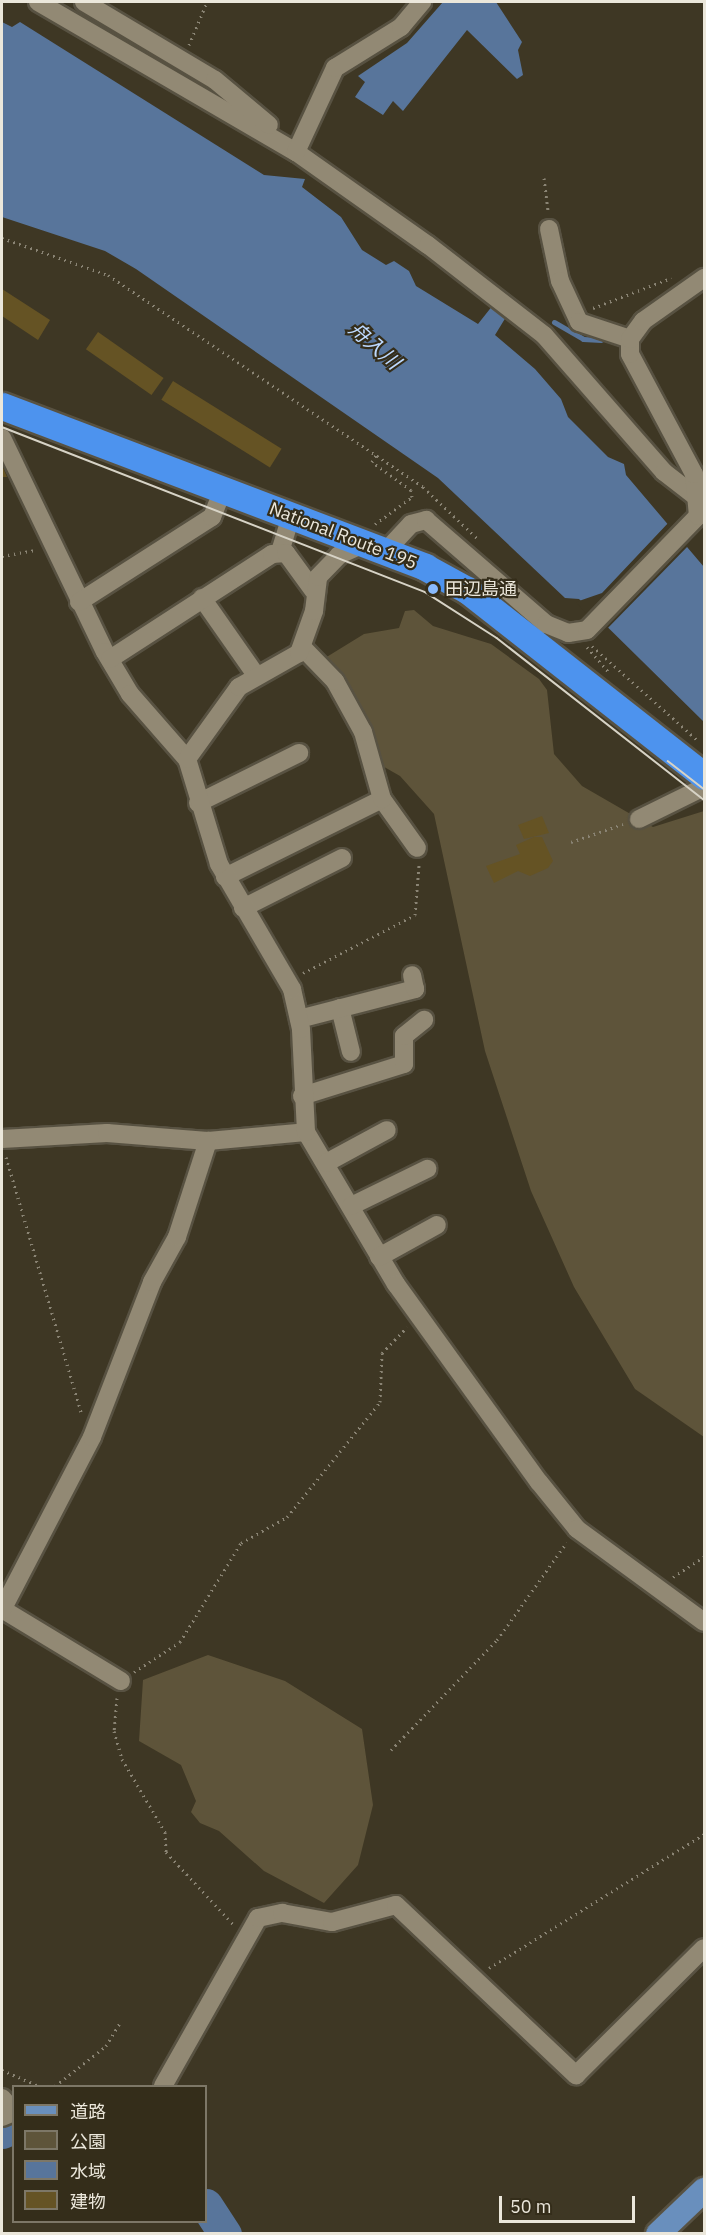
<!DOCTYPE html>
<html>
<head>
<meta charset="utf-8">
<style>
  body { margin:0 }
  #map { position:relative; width:706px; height:2235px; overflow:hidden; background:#3e3724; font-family:"IBM Plex Sans","Noto Sans JP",sans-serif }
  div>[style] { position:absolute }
  .green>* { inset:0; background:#5e543a }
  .water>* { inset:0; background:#58759b }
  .pier>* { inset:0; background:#3e3724 }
  .stream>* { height:5px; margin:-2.5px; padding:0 2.5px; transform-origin:2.5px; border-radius:2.5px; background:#58759b }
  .river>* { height:33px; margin:-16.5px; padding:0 16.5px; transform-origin:16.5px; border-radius:16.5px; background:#58759b }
  .building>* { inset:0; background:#655324; transform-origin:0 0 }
  .path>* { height:3px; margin-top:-1.5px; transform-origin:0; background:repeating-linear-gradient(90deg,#8a8474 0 1.5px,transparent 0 6px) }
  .roads { filter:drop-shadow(2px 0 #585242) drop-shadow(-2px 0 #585242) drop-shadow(0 2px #585242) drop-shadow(0 -2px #585242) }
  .minor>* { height:18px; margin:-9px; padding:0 9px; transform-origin:9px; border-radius:9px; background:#928974 }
  .major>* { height:24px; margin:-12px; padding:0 12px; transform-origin:12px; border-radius:12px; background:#698fbd }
  .highway>* { height:27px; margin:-13.5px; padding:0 13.5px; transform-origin:13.5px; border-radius:13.5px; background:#4d93ee }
  .tram>* { height:1.5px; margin:-0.75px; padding:0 0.75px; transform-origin:0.75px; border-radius:0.75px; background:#d7d3c6 }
  .dots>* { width:16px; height:16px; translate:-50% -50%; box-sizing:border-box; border:3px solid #342d1a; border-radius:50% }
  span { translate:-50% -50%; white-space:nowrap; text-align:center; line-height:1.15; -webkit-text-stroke:4.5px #342d1a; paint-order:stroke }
  .street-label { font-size:18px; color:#ebe7db }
  .poi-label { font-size:18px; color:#ebe7db }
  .left { translate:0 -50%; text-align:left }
  .water-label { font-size:20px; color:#bedaff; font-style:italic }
  .frame { position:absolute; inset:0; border:3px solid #ebe7db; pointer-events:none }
  .legend { position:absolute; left:12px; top:2085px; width:195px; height:138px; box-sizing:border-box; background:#342d1a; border:2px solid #7d7767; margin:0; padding:8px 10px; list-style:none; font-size:18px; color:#ebe7db }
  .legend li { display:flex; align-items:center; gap:12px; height:30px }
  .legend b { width:30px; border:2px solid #7d7767 }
  .scale { position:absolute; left:499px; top:2196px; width:136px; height:27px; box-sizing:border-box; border:3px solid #ebe7db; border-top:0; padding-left:8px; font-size:18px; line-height:21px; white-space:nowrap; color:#ebe7db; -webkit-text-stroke:4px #342d1a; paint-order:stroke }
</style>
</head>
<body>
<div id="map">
  <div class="green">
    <div style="clip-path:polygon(414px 610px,433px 626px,491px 644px,539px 679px,547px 690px,554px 754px,582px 786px,653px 827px,704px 811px,704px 1437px,635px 1389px,574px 1287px,531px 1191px,485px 1051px,434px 814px,400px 776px,379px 764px,325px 658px,364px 634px,399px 628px,405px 611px)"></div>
    <div style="clip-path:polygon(208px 1655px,285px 1681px,362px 1729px,373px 1805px,358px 1865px,324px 1903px,264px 1871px,219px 1831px,200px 1823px,191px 1812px,196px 1801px,181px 1765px,139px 1741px,143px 1680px)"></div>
  </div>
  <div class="water">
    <div style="clip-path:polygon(443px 2px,496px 2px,522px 42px,518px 50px,523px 75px,517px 79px,467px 30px,403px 111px,393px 101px,383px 115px,355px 97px,365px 82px,358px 76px,407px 43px)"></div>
    <div style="clip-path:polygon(2px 22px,12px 27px,20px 22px,264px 175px,305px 179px,302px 187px,341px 217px,362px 250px,386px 265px,394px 261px,409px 271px,416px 286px,478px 324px,493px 305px,506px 317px,495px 335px,535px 369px,561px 399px,568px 417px,608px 457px,624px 464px,626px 475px,704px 567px,704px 722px,579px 599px,565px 598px,438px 478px,136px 269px,105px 251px,2px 217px)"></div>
  </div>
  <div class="pier">
    <div style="clip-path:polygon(670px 521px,690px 544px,603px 633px,576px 602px,602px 593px)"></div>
  </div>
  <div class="stream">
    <div style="left:554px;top:322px;width:34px;rotate:30deg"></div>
    <div style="left:583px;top:339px;width:18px;rotate:3deg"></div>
  </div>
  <div class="river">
    <div style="left:2px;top:2132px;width:13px;rotate:-23deg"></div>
    <div style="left:206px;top:2205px;width:35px;rotate:57deg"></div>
  </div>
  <div class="building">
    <div style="clip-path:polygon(2px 289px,50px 320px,38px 340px,2px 316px)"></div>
    <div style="left:98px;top:332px;width:80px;height:21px;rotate:35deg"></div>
    <div style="left:173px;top:381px;width:128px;height:22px;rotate:32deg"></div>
    <div style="clip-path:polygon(2px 465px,7px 477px,2px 477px)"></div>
    <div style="clip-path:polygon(542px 816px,549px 833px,524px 839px,518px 825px)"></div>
    <div style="clip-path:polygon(534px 837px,542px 837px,553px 861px,548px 868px,530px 876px,518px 871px,494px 883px,486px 866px,520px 854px,516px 845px)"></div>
  </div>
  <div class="path">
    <div style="left:189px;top:45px;width:47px;rotate:-67.3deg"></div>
    <div style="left:544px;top:178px;width:34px;rotate:83deg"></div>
    <div style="left:2px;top:238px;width:112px;rotate:19.2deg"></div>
    <div style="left:108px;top:275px;width:380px;rotate:33.9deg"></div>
    <div style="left:423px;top:487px;width:76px;rotate:43.4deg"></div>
    <div style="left:593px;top:308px;width:84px;rotate:-21deg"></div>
    <div style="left:375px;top:524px;width:46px;rotate:-36.1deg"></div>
    <div style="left:412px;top:497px;width:7px;rotate:-98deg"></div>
    <div style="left:411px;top:490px;width:48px;rotate:-144.3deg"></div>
    <div style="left:372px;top:462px;width:8px;rotate:-60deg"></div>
    <div style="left:2px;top:556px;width:34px;rotate:-10deg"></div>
    <div style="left:592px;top:646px;width:141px;rotate:41.8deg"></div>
    <div style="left:587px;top:647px;width:32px;rotate:49deg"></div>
    <div style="left:571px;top:842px;width:55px;rotate:-19.1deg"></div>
    <div style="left:303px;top:973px;width:126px;rotate:-27.4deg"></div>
    <div style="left:415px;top:915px;width:50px;rotate:-85.4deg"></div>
    <div style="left:6px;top:1157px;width:266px;rotate:73.6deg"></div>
    <div style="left:673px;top:1577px;width:37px;rotate:-33deg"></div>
    <div style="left:134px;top:1672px;width:55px;rotate:-33.1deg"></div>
    <div style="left:180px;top:1642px;width:116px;rotate:-58.4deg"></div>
    <div style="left:241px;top:1543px;width:53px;rotate:-29.5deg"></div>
    <div style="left:287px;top:1517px;width:148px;rotate:-51deg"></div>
    <div style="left:380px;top:1402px;width:49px;rotate:-87.7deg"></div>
    <div style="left:382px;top:1353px;width:36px;rotate:-46deg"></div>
    <div style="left:117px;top:1698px;width:33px;rotate:95deg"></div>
    <div style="left:114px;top:1731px;width:29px;rotate:74deg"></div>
    <div style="left:122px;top:1759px;width:85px;rotate:59.5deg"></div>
    <div style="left:165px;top:1832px;width:20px;rotate:87deg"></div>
    <div style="left:166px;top:1852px;width:98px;rotate:47.1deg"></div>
    <div style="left:391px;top:1750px;width:153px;rotate:-46.1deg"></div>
    <div style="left:497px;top:1640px;width:120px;rotate:-54.5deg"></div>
    <div style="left:489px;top:1968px;width:253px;rotate:-31.9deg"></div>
    <div style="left:2px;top:2070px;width:40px;rotate:23.4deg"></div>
    <div style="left:55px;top:2086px;width:65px;rotate:-38.1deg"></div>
    <div style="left:106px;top:2046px;width:29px;rotate:-59deg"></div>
  </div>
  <div class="roads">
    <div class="minor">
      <div style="left:38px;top:2px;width:298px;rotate:30.2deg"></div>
      <div style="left:296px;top:152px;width:161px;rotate:35.2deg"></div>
      <div style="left:428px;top:245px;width:147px;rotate:37.8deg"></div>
      <div style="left:544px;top:335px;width:182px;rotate:48.8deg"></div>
      <div style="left:664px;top:472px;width:51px;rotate:37.8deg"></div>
      <div style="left:84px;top:2px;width:152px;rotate:30.8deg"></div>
      <div style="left:215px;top:80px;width:70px;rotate:39.8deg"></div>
      <div style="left:296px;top:152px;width:93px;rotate:-65.1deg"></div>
      <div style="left:335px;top:68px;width:78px;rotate:-31.8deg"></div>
      <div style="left:401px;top:27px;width:33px;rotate:-50deg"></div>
      <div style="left:549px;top:229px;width:53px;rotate:78.1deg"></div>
      <div style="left:560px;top:281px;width:45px;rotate:65.1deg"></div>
      <div style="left:579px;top:322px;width:54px;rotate:18.4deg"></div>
      <div style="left:2px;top:438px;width:237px;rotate:64.3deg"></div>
      <div style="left:105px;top:652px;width:49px;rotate:59.2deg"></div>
      <div style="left:130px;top:694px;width:86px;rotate:48.8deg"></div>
      <div style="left:280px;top:552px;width:38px;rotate:-73deg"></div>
      <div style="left:385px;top:552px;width:38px;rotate:-47deg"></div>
      <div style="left:411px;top:524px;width:16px;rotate:-15deg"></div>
      <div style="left:426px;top:520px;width:159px;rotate:40.9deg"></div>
      <div style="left:546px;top:624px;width:24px;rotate:22deg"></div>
      <div style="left:568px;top:633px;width:19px;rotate:-9deg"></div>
      <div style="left:587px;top:630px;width:159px;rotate:-45.8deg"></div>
      <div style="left:698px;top:516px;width:42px;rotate:-95.4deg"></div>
      <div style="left:694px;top:474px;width:136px;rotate:-118.1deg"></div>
      <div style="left:630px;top:354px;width:15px;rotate:-90deg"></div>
      <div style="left:630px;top:339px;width:22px;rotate:-54deg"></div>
      <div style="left:643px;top:321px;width:75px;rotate:-35.2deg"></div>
      <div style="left:202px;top:598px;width:94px;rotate:55deg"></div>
      <div style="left:79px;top:602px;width:158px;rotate:-32.6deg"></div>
      <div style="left:212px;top:517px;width:29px;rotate:-68deg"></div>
      <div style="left:110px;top:659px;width:193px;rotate:-32.9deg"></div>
      <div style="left:272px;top:554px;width:14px;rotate:-4deg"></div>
      <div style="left:286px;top:553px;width:46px;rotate:53.9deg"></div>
      <div style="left:382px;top:799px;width:60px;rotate:54.5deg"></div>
      <div style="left:198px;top:803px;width:113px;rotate:-26.3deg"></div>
      <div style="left:639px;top:819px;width:72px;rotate:-26.2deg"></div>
      <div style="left:225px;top:877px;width:175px;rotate:-26.4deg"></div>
      <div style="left:382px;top:799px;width:70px;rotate:-105.8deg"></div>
      <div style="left:363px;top:732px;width:58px;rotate:-118.8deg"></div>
      <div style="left:335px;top:681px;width:47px;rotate:-134.1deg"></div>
      <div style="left:243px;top:908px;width:111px;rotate:-26.8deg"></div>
      <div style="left:340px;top:1008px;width:45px;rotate:76deg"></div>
      <div style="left:299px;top:1019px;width:120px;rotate:-14.5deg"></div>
      <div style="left:415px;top:989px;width:14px;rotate:-102deg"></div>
      <div style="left:302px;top:1096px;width:107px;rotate:-17.4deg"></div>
      <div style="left:404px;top:1064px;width:28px;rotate:-90deg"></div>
      <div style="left:404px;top:1036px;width:26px;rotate:-39deg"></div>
      <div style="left:306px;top:1132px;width:177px;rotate:59.4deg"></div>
      <div style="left:396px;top:1284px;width:244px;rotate:54.2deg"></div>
      <div style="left:539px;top:1482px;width:60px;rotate:51deg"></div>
      <div style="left:577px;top:1529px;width:157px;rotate:36.2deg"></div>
      <div style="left:2px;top:1139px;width:105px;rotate:-3.3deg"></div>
      <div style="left:107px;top:1133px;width:101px;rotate:4.5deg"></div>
      <div style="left:208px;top:1141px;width:98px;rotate:-5.2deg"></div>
      <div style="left:306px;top:1132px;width:103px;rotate:-92.8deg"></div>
      <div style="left:301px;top:1029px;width:41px;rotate:-102.7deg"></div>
      <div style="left:292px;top:989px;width:145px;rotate:-120.3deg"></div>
      <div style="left:219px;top:864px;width:110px;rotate:-106.9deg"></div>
      <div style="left:187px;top:759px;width:89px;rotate:-54.2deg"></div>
      <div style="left:239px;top:687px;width:69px;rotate:-29.5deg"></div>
      <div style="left:299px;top:653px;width:45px;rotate:-70.3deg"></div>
      <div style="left:314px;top:611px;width:34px;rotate:-83deg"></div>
      <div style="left:318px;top:577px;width:30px;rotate:-46deg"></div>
      <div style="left:339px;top:555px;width:27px;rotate:-24deg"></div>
      <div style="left:326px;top:1163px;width:69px;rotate:-28.4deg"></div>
      <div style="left:351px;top:1206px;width:85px;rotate:-26deg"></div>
      <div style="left:379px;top:1257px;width:66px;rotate:-28.9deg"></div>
      <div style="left:2px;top:1609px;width:139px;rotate:31.2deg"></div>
      <div style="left:2px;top:1610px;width:195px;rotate:-62.5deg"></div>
      <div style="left:92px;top:1437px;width:166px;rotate:-68.8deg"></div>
      <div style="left:152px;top:1282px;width:51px;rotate:-60.9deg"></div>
      <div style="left:177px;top:1237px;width:101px;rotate:-72.1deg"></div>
      <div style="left:163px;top:2086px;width:193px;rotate:-60.5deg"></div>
      <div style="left:258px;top:1918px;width:25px;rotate:-12deg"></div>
      <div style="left:282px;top:1913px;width:51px;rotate:10.2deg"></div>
      <div style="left:332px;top:1922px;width:66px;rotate:-14.9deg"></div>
      <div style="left:396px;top:1905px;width:248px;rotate:43.4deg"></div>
      <div style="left:576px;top:2075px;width:180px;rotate:-44.8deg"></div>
      <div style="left:2px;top:2098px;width:18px;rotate:49deg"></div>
      <div style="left:14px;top:2112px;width:13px;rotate:157deg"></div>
    </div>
    <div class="major">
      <div style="left:658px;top:2234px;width:64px;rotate:-43.7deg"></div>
    </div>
    <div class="highway">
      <div style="left:2px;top:406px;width:453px;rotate:20.8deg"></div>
      <div style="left:425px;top:567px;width:48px;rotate:28.7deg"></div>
      <div style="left:467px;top:590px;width:301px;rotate:38.1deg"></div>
    </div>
  </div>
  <div class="tram">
    <div style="left:2px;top:427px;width:454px;rotate:21.3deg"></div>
    <div style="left:425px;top:592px;width:85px;rotate:32.6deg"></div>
    <div style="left:497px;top:638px;width:263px;rotate:38deg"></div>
    <div style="left:668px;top:761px;width:46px;rotate:37.9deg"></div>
  </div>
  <div class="dots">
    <div style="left:433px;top:589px;background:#89bafc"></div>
  </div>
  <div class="street-label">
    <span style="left:343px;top:536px;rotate:21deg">National Route 195</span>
  </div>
  <div class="poi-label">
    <span class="left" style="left:445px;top:589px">田辺島通</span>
  </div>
  <div class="water-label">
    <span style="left:375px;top:345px;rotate:41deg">舟入川</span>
  </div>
  <div class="frame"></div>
  <ul class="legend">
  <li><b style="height:8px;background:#698fbd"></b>道路</li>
  <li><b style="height:16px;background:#5e543a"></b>公園</li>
  <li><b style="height:16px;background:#58759b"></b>水域</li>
  <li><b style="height:16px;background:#655324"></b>建物</li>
  </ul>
  <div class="scale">50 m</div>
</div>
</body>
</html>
